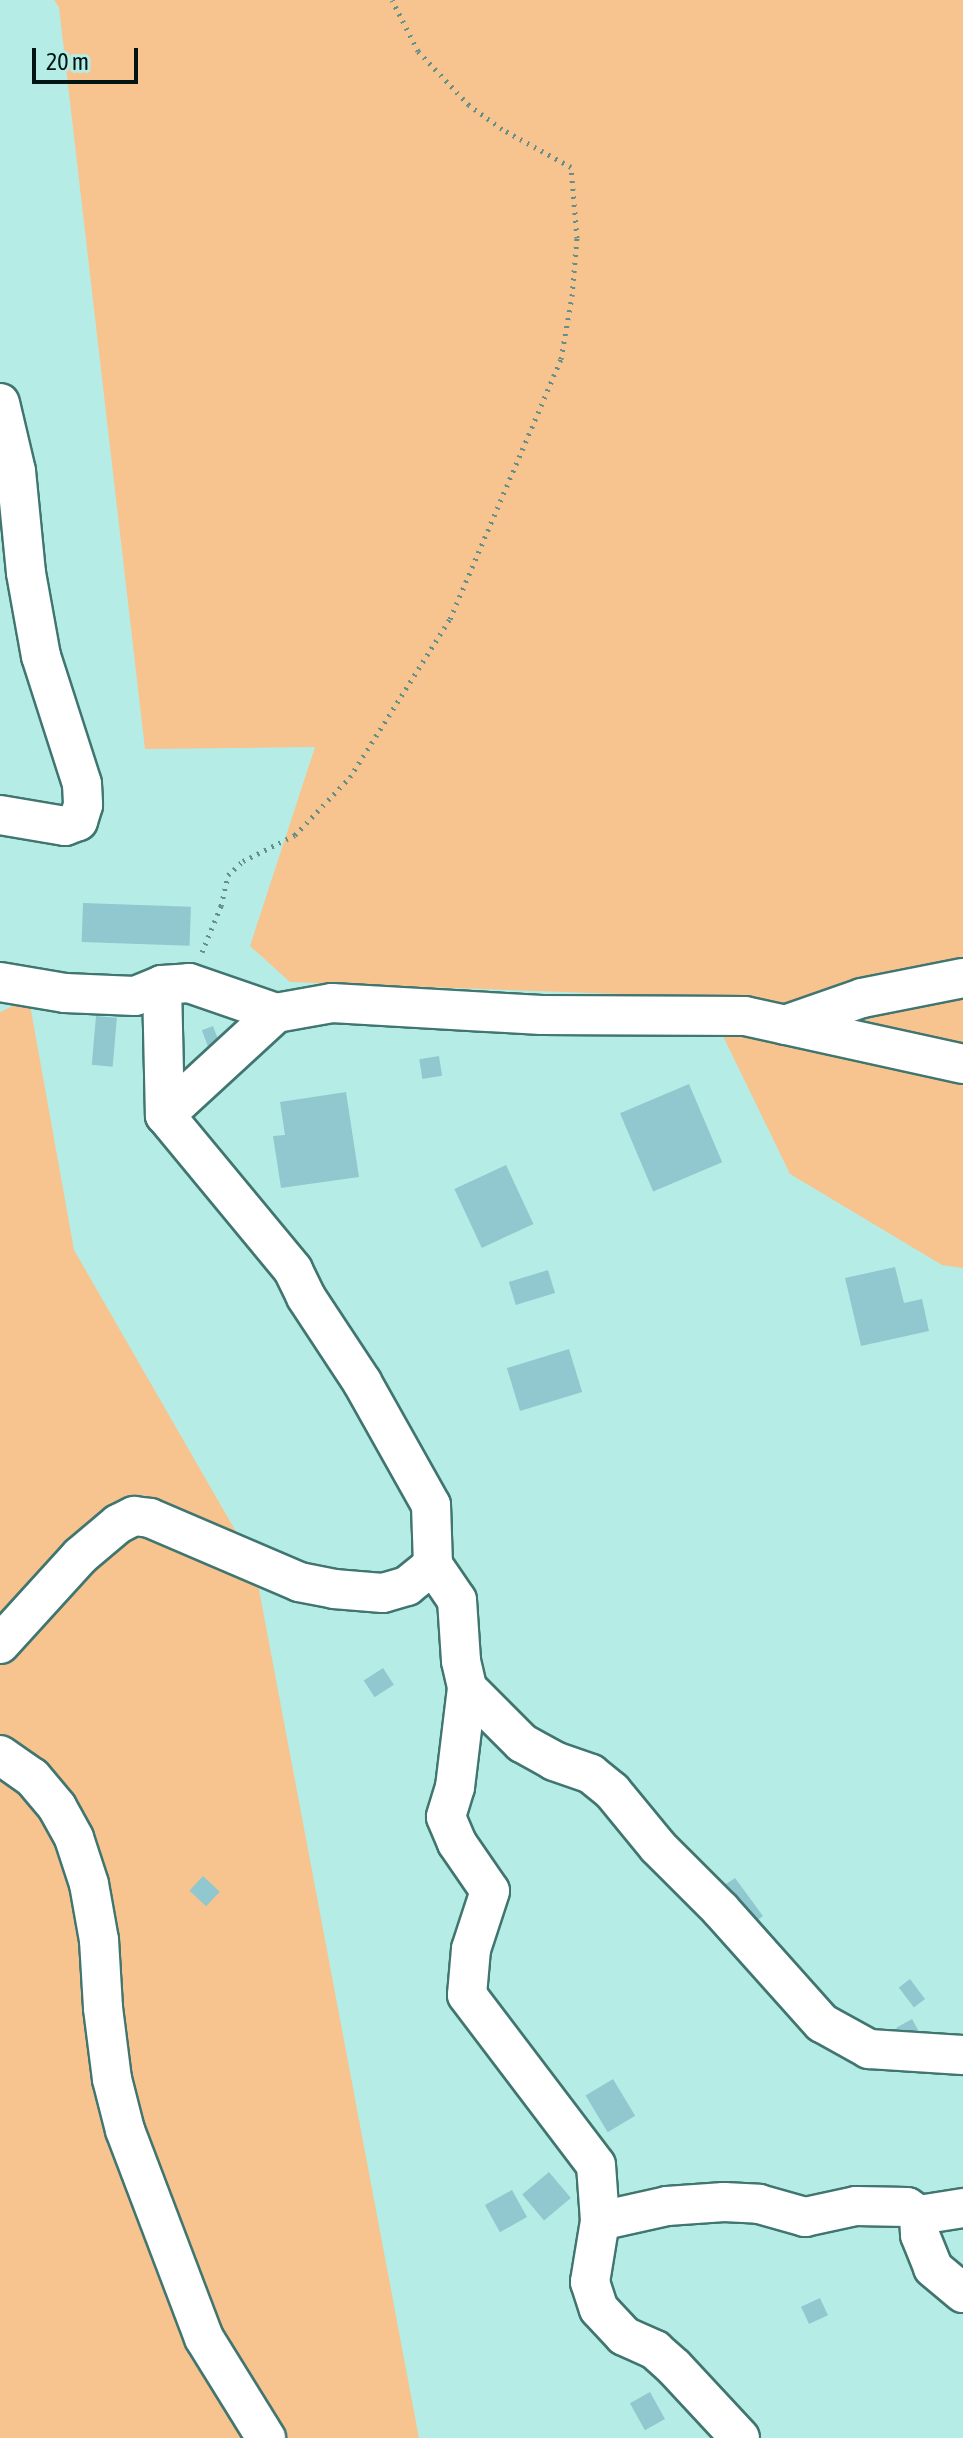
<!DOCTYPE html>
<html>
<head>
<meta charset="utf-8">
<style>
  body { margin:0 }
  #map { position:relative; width:963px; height:2438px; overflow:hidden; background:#b5ede6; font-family:"Asap Condensed",sans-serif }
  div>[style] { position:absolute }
  .green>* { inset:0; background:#f7c38f }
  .building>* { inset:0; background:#91c8cf; transform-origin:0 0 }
  .path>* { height:5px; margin-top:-2.5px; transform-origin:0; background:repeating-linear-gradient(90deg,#668e89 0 2px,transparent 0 8px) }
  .roads { filter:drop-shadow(2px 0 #417670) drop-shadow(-2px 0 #417670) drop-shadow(0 2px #417670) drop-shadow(0 -2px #417670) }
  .minor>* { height:38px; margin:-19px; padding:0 19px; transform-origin:19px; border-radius:19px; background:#fff }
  span { translate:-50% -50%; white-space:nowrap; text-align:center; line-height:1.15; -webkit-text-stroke:6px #b5ede6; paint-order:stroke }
  .scale { position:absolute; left:32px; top:48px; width:106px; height:36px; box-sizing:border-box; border:4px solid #011513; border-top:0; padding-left:10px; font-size:24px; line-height:28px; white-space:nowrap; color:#011513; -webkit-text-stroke:6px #b5ede6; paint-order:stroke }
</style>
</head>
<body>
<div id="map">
  <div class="green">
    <div style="clip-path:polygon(54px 0,963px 0,963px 1268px,942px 1265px,790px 1174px,704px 997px,290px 982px,250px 946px,315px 747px,145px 749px,59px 7px)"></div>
    <div style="clip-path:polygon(29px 999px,74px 1250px,254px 1563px,419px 2438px,0 2438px,0 1012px)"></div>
  </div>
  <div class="building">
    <div style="left:83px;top:903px;width:108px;height:39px;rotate:2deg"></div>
    <div style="left:96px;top:1016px;width:21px;height:49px;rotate:5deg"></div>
    <div style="left:213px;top:1026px;width:17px;height:12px;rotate:69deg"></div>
    <div style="left:439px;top:1056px;width:20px;height:20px;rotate:81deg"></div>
    <div style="left:689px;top:1084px;width:85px;height:75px;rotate:67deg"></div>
    <div style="clip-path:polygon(346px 1092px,359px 1177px,281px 1188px,273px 1136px,285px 1135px,280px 1102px)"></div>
    <div style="left:506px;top:1165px;width:65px;height:57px;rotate:65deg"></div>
    <div style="clip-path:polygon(895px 1267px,904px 1303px,922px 1299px,929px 1331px,861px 1346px,845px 1278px)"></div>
    <div style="left:548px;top:1270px;width:24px;height:41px;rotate:73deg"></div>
    <div style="left:569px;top:1349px;width:45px;height:65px;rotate:73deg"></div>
    <div style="left:383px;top:1668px;width:20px;height:23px;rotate:57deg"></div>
    <div style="left:203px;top:1876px;width:23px;height:20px;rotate:43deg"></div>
    <div style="clip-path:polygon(735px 1878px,763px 1916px,743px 1931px,720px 1888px)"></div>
    <div style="left:910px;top:1979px;width:25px;height:14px;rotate:53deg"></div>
    <div style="left:912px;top:2019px;width:18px;height:18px;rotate:61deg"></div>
    <div style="left:613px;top:2079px;width:43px;height:32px;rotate:59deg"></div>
    <div style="left:549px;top:2172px;width:34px;height:35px;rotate:50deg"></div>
    <div style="left:512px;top:2190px;width:31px;height:31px;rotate:61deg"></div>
    <div style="left:820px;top:2298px;width:19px;height:21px;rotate:65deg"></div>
    <div style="left:650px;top:2392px;width:31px;height:23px;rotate:61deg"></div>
  </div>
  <div class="path">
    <div style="left:202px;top:952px;width:50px;rotate:-67.6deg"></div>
    <div style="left:221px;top:906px;width:32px;rotate:-77deg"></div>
    <div style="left:228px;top:875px;width:21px;rotate:-43deg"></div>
    <div style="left:243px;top:861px;width:58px;rotate:-26.6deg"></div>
    <div style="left:295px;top:835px;width:80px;rotate:-46.5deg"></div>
    <div style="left:350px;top:777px;width:187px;rotate:-57.7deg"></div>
    <div style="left:450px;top:619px;width:283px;rotate:-66.9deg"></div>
    <div style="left:561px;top:359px;width:64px;rotate:-80.1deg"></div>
    <div style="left:572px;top:296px;width:58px;rotate:-85.1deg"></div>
    <div style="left:577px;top:238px;width:71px;rotate:-94.8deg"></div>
    <div style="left:571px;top:167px;width:79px;rotate:-151.2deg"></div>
    <div style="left:502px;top:129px;width:41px;rotate:-144deg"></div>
    <div style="left:469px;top:105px;width:74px;rotate:-133.4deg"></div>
    <div style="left:418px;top:51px;width:57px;rotate:-117deg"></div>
  </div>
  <div class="roads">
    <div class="minor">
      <div style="left:0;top:403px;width:70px;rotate:76.8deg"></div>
      <div style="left:16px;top:471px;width:102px;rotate:84.4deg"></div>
      <div style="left:26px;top:573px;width:84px;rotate:79.8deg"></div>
      <div style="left:41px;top:656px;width:134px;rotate:72.2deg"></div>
      <div style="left:82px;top:784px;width:21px;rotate:87deg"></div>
      <div style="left:83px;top:805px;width:17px;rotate:107deg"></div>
      <div style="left:78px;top:821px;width:14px;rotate:159deg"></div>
      <div style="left:65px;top:826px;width:66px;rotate:-170.4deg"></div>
      <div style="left:0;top:982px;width:66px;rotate:9.6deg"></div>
      <div style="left:65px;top:993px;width:70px;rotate:2.5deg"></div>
      <div style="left:135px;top:996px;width:29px;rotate:-22deg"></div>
      <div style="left:162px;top:985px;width:27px;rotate:-4deg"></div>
      <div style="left:189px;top:983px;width:92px;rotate:19deg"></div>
      <div style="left:276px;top:1013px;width:57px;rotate:-10.1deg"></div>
      <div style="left:332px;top:1003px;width:210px;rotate:3.3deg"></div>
      <div style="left:542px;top:1015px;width:203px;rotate:0.3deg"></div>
      <div style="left:745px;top:1016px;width:223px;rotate:12.4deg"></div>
      <div style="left:162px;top:985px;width:130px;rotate:88.7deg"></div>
      <div style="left:276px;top:1013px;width:151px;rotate:137.4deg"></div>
      <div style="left:165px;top:1115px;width:201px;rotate:50.4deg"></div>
      <div style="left:293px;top:1270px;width:30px;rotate:64deg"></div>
      <div style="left:306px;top:1297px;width:102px;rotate:56.6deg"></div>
      <div style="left:362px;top:1382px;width:141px;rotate:60.7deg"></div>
      <div style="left:431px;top:1505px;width:60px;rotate:88.1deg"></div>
      <div style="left:433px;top:1565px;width:42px;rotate:55.6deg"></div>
      <div style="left:457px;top:1600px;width:61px;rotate:86.2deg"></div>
      <div style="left:461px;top:1661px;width:28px;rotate:77deg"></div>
      <div style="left:467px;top:1688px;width:100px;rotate:96.9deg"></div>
      <div style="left:455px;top:1787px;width:31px;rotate:107deg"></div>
      <div style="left:446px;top:1817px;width:28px;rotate:67deg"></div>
      <div style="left:457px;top:1843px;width:58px;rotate:55.5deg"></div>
      <div style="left:490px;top:1891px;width:61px;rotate:108.1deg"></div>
      <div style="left:471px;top:1949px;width:46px;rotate:95deg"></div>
      <div style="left:467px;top:1995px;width:213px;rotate:52.8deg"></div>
      <div style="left:596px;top:2165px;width:56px;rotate:85.9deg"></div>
      <div style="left:600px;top:2221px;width:62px;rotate:99.3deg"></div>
      <div style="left:590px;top:2282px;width:28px;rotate:72deg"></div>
      <div style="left:599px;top:2309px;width:37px;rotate:47deg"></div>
      <div style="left:624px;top:2336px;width:34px;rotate:24deg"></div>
      <div style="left:655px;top:2350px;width:25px;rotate:42deg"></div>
      <div style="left:674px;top:2367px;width:97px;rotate:47.1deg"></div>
      <div style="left:785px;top:1025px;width:82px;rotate:-19.3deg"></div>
      <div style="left:862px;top:998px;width:103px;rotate:-11.2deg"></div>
      <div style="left:0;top:1644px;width:119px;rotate:-47.7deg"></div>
      <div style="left:80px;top:1556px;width:50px;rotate:-40.1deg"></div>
      <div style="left:118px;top:1524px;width:18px;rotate:-27deg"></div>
      <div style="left:134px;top:1516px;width:16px;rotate:7deg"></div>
      <div style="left:150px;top:1518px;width:162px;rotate:23.2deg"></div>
      <div style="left:299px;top:1582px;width:36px;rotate:11deg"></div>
      <div style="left:334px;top:1589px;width:49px;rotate:4.7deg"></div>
      <div style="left:383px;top:1593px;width:25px;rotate:-16deg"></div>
      <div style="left:407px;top:1586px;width:33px;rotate:-39deg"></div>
      <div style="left:467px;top:1688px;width:78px;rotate:45deg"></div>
      <div style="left:522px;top:1743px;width:37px;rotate:29deg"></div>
      <div style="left:554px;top:1761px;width:39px;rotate:19deg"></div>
      <div style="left:591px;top:1774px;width:27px;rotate:39deg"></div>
      <div style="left:612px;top:1791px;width:72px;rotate:50.6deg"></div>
      <div style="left:658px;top:1847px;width:88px;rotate:45deg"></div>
      <div style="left:720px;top:1909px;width:153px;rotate:48.2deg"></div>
      <div style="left:822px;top:2023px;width:54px;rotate:29deg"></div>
      <div style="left:869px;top:2049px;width:94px;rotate:3.7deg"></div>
      <div style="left:0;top:1755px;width:39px;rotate:35deg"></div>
      <div style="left:32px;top:1777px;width:39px;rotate:50deg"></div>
      <div style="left:57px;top:1807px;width:35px;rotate:61deg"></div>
      <div style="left:74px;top:1838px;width:48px;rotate:71.9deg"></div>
      <div style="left:89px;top:1884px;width:57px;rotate:79.9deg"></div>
      <div style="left:99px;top:1940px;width:68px;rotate:86.6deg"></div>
      <div style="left:103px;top:2008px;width:72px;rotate:82.8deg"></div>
      <div style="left:112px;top:2079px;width:53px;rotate:75.7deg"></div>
      <div style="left:125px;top:2130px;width:222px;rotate:69.2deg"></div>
      <div style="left:204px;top:2338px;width:118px;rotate:58.2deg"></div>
      <div style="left:919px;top:2215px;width:45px;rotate:-9deg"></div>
      <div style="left:600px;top:2221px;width:69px;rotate:-12.6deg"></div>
      <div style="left:667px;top:2206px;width:57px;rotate:-4deg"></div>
      <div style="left:724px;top:2202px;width:35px;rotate:3deg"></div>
      <div style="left:759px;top:2204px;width:48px;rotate:15.8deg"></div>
      <div style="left:805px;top:2217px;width:52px;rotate:-12.2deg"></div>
      <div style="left:856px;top:2206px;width:51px;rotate:1.1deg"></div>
      <div style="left:907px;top:2207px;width:14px;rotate:34deg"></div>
      <div style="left:919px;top:2215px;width:20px;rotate:87deg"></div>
      <div style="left:920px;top:2235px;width:35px;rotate:68deg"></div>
      <div style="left:933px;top:2268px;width:39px;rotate:40deg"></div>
    </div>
  </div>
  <div class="scale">20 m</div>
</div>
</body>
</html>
